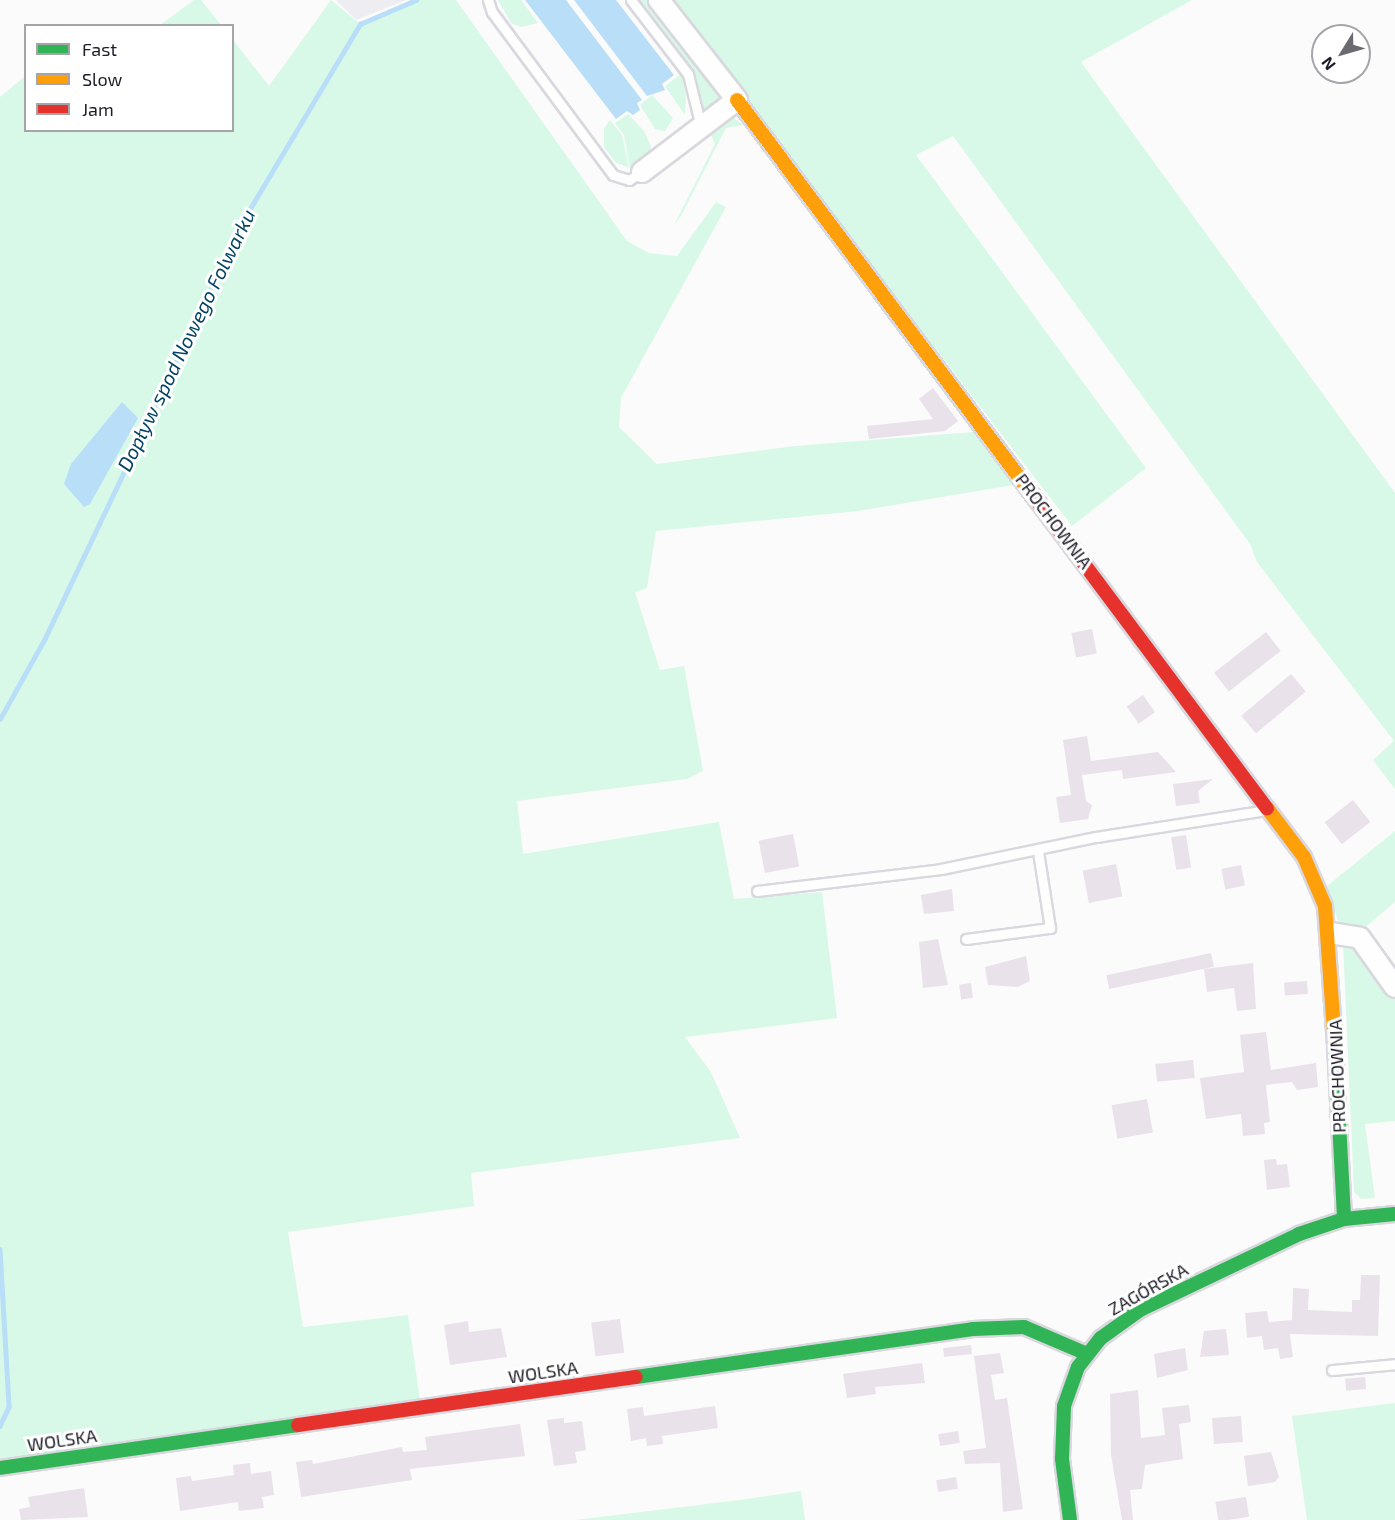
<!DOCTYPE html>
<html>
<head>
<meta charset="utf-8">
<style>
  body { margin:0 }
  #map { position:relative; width:1395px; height:1520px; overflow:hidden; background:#fbfbfb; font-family:"Exo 2",sans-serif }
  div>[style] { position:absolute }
  .built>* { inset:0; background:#eeedf2 }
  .green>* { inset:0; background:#d8f9e8 }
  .water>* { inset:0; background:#b9def8 }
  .stream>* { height:4.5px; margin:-2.25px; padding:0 2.25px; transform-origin:2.25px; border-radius:2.25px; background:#b9def8 }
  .building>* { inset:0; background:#eae2ea; transform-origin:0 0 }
  .roads { filter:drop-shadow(2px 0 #d9d8de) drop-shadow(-2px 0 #d9d8de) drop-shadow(0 2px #d9d8de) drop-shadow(0 -2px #d9d8de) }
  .lane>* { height:9px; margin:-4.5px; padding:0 4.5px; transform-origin:4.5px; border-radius:4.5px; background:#fefefe }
  .street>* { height:20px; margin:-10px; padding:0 10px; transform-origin:10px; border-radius:10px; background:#fefefe }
  .fast>* { height:14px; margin:-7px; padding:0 7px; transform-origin:7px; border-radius:7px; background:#30b455 }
  .slow>* { height:14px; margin:-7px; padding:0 7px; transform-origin:7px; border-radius:7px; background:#ff9f0a }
  .jam>* { height:14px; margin:-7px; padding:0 7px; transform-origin:7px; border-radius:7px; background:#e5322d }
  span { translate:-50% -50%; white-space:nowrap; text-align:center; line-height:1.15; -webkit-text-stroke:6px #fff; paint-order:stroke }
  .street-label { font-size:18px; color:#1e1c27 }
  .water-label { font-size:20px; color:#004365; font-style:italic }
  .legend { position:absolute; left:24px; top:24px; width:210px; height:108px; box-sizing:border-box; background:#fff; border:2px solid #a5a4a9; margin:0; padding:8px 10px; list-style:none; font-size:18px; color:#1e1c27 }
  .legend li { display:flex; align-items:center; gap:12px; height:30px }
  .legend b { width:30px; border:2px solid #a5a4a9 }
  .north { position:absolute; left:1311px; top:24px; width:60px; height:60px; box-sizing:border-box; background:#fff; border:2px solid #a5a4a9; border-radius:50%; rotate:233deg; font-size:16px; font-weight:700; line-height:24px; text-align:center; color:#1e1c27 }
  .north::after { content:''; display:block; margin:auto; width:21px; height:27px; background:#6b6a71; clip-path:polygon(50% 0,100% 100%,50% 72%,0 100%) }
</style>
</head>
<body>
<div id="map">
  <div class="built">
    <div style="clip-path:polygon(336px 0,406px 0,356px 20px)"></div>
  </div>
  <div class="green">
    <div style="clip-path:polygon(194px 0,201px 0,221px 25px,160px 25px)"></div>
    <div style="clip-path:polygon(331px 0,360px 24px,416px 0,456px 0,627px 241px,649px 253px,677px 256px,716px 202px,726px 207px,621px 398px,619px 427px,657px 464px,795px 446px,973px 432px,1020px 484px,858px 511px,656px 531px,647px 588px,635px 592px,660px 670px,684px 666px,703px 771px,687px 779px,517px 801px,523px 854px,719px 822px,734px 899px,822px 892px,837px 1018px,685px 1037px,711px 1072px,740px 1138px,471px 1173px,474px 1206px,288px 1232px,303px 1327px,408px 1315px,421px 1407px,0 1468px,0 97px,25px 76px,26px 130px,232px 130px,233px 40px,269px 86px)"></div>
    <div style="clip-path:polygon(498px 0,521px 0,538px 23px,521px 27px,511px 23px)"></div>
    <div style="clip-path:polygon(640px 0,652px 0,720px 92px,718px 103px,705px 116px,701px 114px,693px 70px)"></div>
    <div style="clip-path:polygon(667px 0,1192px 0,1081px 62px,1395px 493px,1395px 789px,1373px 760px,1394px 741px,1257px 562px,1250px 544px,953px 136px,916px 155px,1146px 468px,1072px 526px)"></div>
    <div style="clip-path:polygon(681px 74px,686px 88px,685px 115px,665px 86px)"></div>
    <div style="clip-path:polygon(652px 95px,673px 118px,665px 131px,655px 129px,640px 105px)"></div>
    <div style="clip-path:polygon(628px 114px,644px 131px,651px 146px,648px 157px,634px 168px,630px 168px,624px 135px,615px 123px)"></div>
    <div style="clip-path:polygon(733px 117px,743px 125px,726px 128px,681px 216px,674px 225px,715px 144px,709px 131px)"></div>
    <div style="clip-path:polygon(610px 120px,622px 135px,629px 168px,615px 162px,604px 147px,604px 128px)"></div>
    <div style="clip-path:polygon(1395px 831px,1395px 902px,1362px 930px,1340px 927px,1327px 886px)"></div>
    <div style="clip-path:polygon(1352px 940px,1395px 995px,1395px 1121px,1365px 1124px,1375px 1198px,1361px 1199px,1354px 1192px,1343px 941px)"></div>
    <div style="clip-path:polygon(1395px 1403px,1395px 1520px,1307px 1520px,1292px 1416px)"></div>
    <div style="clip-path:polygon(801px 1491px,805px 1520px,575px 1520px,740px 1500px)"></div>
  </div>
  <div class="water">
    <div style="clip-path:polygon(525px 0,566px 0,642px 100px,637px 103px,640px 110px,633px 115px,627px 111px,616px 119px)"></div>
    <div style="clip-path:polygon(574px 0,616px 0,674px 75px,662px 84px,665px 90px,647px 96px)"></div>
    <div style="clip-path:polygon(122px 402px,138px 418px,90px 504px,84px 507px,64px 484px,71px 464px)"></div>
  </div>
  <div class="stream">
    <div style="left:0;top:719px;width:93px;rotate:-60.9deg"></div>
    <div style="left:45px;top:638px;width:466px;rotate:-64.6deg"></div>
    <div style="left:245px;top:217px;width:225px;rotate:-59.2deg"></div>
    <div style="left:360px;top:24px;width:61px;rotate:-23.2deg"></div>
    <div style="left:0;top:1249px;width:158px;rotate:86.7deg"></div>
    <div style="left:9px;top:1407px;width:21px;rotate:115deg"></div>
  </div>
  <div class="building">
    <div style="clip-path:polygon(933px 388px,958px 421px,945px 431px,869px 439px,867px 426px,933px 419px,919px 399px)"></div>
    <div style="left:1092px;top:629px;width:25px;height:21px;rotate:79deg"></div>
    <div style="left:1266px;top:632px;width:24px;height:66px;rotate:52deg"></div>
    <div style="left:1291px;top:674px;width:23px;height:65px;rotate:50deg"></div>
    <div style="left:1143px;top:695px;width:21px;height:20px;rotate:55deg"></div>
    <div style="clip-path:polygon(1087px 736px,1091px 761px,1158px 752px,1176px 772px,1123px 779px,1122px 770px,1082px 775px,1086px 801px,1092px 805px,1088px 819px,1060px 823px,1056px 797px,1071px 795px,1063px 740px)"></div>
    <div style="clip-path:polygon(1213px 779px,1198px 791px,1200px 803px,1176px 806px,1173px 784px)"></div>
    <div style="left:1353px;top:800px;width:28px;height:36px;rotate:52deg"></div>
    <div style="left:793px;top:834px;width:33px;height:35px;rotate:79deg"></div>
    <div style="left:1186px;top:835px;width:33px;height:15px;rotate:81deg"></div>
    <div style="left:1116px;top:864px;width:33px;height:34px;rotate:79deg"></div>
    <div style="left:1241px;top:865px;width:21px;height:20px;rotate:79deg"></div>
    <div style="clip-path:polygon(952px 889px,954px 911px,924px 914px,921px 895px)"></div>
    <div style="clip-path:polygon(938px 939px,948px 985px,923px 988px,919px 942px)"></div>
    <div style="left:1211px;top:953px;width:14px;height:107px;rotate:78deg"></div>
    <div style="clip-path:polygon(1026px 956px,1030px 981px,1018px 987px,988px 985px,985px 967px)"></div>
    <div style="clip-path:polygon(1253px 963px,1256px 1009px,1237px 1011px,1234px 988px,1207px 992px,1204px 969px)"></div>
    <div style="left:1307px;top:981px;width:13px;height:23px;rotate:86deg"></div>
    <div style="left:971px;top:983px;width:15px;height:12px;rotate:82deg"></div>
    <div style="clip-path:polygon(1266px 1032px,1271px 1070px,1316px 1063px,1318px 1087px,1297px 1090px,1292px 1082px,1266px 1085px,1270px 1122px,1264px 1123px,1265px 1134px,1243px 1136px,1241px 1114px,1206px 1119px,1200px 1078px,1244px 1072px,1240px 1035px)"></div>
    <div style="left:1193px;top:1060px;width:18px;height:38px;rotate:84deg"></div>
    <div style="left:1147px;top:1099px;width:34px;height:36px;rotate:80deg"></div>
    <div style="clip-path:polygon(1276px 1159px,1277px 1165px,1287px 1164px,1290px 1187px,1267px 1190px,1264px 1160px)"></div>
    <div style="clip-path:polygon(1361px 1275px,1380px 1275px,1378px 1336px,1290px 1334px,1293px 1357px,1280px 1359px,1278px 1348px,1264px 1350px,1262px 1336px,1247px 1338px,1245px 1313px,1267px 1311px,1269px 1322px,1292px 1320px,1293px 1288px,1309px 1289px,1308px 1310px,1352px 1312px,1352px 1300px,1360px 1300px)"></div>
    <div style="left:620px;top:1319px;width:34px;height:29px;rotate:83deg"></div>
    <div style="clip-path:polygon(468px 1321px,469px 1332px,501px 1328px,507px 1357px,450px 1365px,444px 1325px)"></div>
    <div style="clip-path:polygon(1226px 1329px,1229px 1355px,1200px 1357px,1204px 1331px)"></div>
    <div style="left:971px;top:1345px;width:9px;height:28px;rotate:84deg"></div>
    <div style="clip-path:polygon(1185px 1348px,1188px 1370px,1157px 1378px,1154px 1354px)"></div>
    <div style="clip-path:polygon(1000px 1353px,1004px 1373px,991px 1375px,995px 1400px,1007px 1398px,1023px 1509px,1003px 1512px,1000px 1463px,965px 1464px,963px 1451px,986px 1448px,974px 1356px)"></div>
    <div style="clip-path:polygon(922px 1363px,925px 1383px,875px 1387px,876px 1394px,847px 1398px,843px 1374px)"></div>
    <div style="left:1365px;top:1377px;width:12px;height:20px;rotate:85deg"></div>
    <div style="clip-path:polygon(1138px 1390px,1141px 1438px,1165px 1435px,1162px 1408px,1189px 1405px,1191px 1422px,1179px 1424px,1183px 1459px,1145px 1465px,1142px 1489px,1130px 1490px,1133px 1520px,1122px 1520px,1111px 1455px,1110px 1394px)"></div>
    <div style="clip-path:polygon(715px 1406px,718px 1428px,662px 1436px,663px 1444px,647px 1446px,646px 1438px,631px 1441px,627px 1409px,643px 1407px,644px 1416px)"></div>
    <div style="left:1241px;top:1416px;width:26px;height:29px;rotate:86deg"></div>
    <div style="clip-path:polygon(564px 1418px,564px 1423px,582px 1421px,586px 1450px,575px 1452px,577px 1463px,554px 1466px,547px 1420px)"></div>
    <div style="clip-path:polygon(520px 1424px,525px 1456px,410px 1469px,412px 1480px,301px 1497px,296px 1462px,312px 1460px,313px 1464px,402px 1447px,403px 1452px,427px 1450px,425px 1437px)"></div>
    <div style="left:958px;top:1431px;width:12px;height:20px;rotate:81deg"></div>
    <div style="clip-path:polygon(1271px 1452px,1279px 1477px,1275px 1482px,1248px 1486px,1244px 1456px)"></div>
    <div style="clip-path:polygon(250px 1463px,251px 1474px,271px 1471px,274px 1495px,262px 1497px,264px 1508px,239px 1511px,238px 1502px,180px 1511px,176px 1478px,191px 1476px,192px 1481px,234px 1475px,233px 1465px)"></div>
    <div style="left:956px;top:1477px;width:12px;height:20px;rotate:81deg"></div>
    <div style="clip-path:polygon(84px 1488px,88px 1517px,21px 1520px,19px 1509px,30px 1507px,28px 1497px)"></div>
    <div style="left:1246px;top:1497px;width:20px;height:31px;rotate:81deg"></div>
  </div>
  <div class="roads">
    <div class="lane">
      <div style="left:488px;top:0;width:13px;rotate:72deg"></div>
      <div style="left:492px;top:12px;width:203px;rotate:53.4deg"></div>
      <div style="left:613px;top:175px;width:17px;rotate:17deg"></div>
      <div style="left:629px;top:180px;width:15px;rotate:-32deg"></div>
      <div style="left:631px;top:0;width:93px;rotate:52.4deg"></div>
      <div style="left:688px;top:74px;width:55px;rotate:76.2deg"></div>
      <div style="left:757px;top:891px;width:185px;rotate:-6.8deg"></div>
      <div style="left:941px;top:869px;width:158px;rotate:-11.7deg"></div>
      <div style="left:1096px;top:837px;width:172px;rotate:-9deg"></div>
      <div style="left:966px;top:939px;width:85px;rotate:-7.5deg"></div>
      <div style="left:1050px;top:928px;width:78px;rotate:-98.9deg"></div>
      <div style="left:1332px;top:1370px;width:63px;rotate:-5.4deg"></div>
    </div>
    <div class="street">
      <div style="left:642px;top:172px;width:119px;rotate:-37.2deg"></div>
      <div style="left:737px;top:100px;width:127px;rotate:-128deg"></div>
      <div style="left:1330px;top:933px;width:30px;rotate:9deg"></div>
      <div style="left:1360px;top:938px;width:60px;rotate:54.5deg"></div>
    </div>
    <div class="fast">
      <div style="left:1335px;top:1045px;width:174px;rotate:87deg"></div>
      <div style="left:636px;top:1377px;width:340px;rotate:-8.1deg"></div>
      <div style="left:973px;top:1329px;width:51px;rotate:-2.2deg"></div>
      <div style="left:1024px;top:1327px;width:69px;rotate:23.2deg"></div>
      <div style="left:0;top:1468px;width:301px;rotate:-8.2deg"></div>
      <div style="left:1070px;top:1520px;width:62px;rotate:-97.5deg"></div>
      <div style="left:1062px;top:1459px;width:53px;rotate:-87.8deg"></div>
      <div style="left:1064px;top:1406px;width:41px;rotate:-70.3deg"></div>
      <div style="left:1078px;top:1367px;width:37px;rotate:-52deg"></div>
      <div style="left:1101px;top:1338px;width:48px;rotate:-35.7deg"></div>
      <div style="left:1140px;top:1310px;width:176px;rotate:-25.5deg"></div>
      <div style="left:1299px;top:1234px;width:47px;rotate:-18.4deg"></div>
      <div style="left:1344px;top:1219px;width:51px;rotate:-5.6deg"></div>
    </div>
    <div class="slow">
      <div style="left:737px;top:100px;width:501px;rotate:53.2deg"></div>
      <div style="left:1267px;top:808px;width:61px;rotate:52.9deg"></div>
      <div style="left:1304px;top:857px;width:53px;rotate:66.8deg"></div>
      <div style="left:1325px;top:906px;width:139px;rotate:85.9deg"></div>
    </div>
    <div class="jam">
      <div style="left:1037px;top:501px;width:384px;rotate:53.2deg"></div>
      <div style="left:298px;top:1425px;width:341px;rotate:-8.1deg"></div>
    </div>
  </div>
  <div class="street-label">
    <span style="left:1054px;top:521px;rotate:53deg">PROCHOWNIA</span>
    <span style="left:1337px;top:1076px;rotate:-92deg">PROCHOWNIA</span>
    <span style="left:1148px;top:1289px;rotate:-29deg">ZAGÓRSKA</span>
    <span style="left:543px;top:1372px;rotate:-8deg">WOLSKA</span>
    <span style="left:62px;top:1440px;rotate:-8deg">WOLSKA</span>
  </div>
  <div class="water-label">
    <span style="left:186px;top:340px;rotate:-64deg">Dopływ spod Nowego Folwarku</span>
  </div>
  <ul class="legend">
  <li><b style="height:8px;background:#30b455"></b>Fast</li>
  <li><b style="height:8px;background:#ff9f0a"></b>Slow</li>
  <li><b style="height:8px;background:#e5322d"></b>Jam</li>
  </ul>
  <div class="north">N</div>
</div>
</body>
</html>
